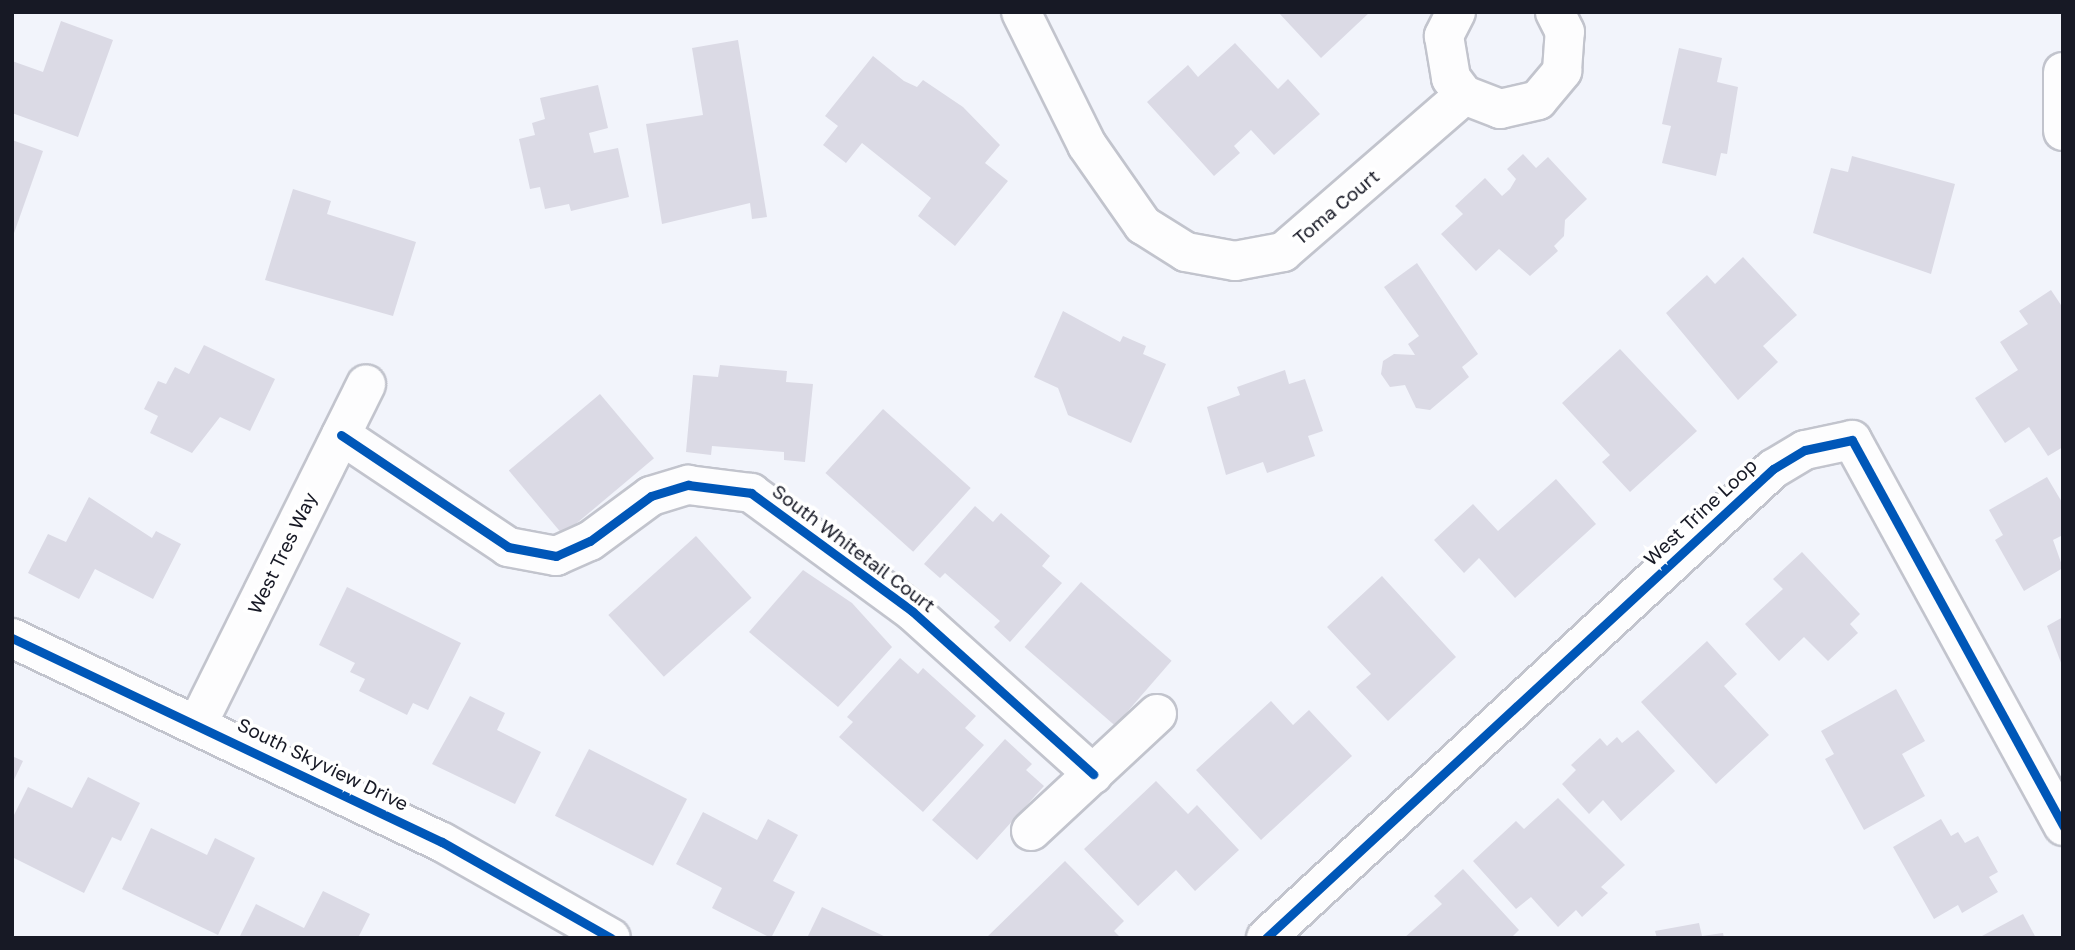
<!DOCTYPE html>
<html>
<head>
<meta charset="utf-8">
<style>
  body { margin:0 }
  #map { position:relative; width:2075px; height:950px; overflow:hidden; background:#f2f4fb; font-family:"Golos Text",sans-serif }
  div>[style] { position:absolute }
  .building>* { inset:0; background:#dbdae5; transform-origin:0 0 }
  .roads { filter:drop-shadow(2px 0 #c2c4cd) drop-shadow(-2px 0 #c2c4cd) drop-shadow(0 2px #c2c4cd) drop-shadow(0 -2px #c2c4cd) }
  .minor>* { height:38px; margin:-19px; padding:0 19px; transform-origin:19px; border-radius:19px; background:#fdfdfe }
  .cycleway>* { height:9px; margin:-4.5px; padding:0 4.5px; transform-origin:4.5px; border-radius:4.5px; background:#0057b8 }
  span { translate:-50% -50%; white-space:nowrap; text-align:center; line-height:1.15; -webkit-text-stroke:7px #fff; paint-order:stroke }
  .street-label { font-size:19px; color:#171925 }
  .frame { position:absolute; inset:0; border:14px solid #171925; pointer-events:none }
</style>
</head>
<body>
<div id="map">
  <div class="building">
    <div style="clip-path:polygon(1278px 12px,1370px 12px,1321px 58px)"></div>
    <div style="clip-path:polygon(61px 21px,113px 40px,78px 137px,12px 113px,12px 61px,43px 72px)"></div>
    <div style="clip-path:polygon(738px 40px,767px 217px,752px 219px,750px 203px,662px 224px,646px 124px,703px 115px,692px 48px)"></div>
    <div style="clip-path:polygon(1235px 43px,1278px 89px,1288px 79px,1320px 114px,1274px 155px,1251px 130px,1234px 146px,1240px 153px,1214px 176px,1147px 102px,1188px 65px,1198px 77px)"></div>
    <div style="clip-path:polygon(1679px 48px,1722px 58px,1717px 82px,1738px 87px,1727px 154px,1721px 153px,1716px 176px,1662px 163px,1671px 126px,1662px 124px)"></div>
    <div style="clip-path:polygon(873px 56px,904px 81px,917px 87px,923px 80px,963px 107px,1000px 145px,985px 163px,1008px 181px,955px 246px,918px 216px,931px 198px,862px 143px,846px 163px,823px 145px,838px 126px,825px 116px)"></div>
    <div style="clip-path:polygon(598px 85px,608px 128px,589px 133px,594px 153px,618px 148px,629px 197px,571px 211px,569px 204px,545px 209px,540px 187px,530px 189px,519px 139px,535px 135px,532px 123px,545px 119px,540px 98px)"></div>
    <div style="clip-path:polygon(12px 140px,43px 151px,13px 236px,12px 236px)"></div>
    <div style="clip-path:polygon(1523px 154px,1536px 168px,1548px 157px,1587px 199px,1565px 220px,1564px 236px,1554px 246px,1558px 251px,1530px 276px,1499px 249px,1476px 271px,1441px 234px,1463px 214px,1455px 206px,1485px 178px,1502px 196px,1510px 189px,1516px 179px,1507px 169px)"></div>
    <div style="clip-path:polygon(1852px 156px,1955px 184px,1931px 274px,1813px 233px,1831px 168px,1848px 172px)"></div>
    <div style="clip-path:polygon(293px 189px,331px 201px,327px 214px,416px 242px,393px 316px,265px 280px)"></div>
    <div style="clip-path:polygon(1743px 257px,1797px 315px,1763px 346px,1778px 362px,1738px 400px,1666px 313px,1707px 275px,1715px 284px)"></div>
    <div style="clip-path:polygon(1417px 263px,1478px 354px,1462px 367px,1469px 377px,1430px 410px,1416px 408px,1405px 385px,1390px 387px,1381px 374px,1383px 361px,1394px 354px,1415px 355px,1408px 344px,1419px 336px,1384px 287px)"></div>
    <div style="clip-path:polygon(2051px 290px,2063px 308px,2063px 447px,2048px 456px,2029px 427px,2005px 443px,1975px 398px,2018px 370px,2000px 342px,2028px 324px,2019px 311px)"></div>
    <div style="clip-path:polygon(1063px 311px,1120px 342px,1123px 336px,1146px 346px,1143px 354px,1166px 364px,1131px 443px,1068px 415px,1058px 388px,1034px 377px)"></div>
    <div style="clip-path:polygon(204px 345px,275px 379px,250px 431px,220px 417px,192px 453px,150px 433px,158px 416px,144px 409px,158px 381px,166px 384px,175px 367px,189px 374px)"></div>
    <div style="clip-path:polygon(1620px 349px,1697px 431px,1630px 492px,1602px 462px,1610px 455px,1562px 403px)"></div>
    <div style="clip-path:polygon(720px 365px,787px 371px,786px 382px,813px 384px,805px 462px,784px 460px,784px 452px,712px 446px,711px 455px,686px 452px,693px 375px,718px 377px)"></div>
    <div style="clip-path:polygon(1285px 370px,1289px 384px,1305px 379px,1323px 431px,1308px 436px,1315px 456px,1267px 473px,1263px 462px,1226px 475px,1207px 407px,1240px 395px,1237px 387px)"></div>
    <div style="left:600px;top:394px;width:84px;height:119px;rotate:50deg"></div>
    <div style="left:883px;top:409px;width:118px;height:86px;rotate:42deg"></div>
    <div style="clip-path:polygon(2047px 477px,2063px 504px,2063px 535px,2053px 540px,2063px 568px,2024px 591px,1995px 540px,2003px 535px,1989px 510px)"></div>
    <div style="clip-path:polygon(1556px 479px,1596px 524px,1515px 598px,1479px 558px,1464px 573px,1434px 540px,1473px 504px,1498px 531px)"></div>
    <div style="clip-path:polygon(89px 497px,152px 538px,156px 531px,181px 544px,153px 599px,95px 569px,79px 599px,28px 573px,48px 534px,66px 542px)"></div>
    <div style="clip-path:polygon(975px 506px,993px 522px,1001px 513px,1050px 556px,1042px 566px,1062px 583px,1010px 642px,994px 627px,1000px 621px,945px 573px,940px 578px,924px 564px)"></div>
    <div style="left:696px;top:536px;width:83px;height:118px;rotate:48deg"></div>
    <div style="clip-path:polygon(1802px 552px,1860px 614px,1850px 624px,1858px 633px,1828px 661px,1804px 637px,1779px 661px,1745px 624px,1783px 589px,1773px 579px)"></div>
    <div style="clip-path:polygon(803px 570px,852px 603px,892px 647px,838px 707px,749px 632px)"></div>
    <div style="clip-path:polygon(1382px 576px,1456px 657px,1388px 721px,1356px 687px,1371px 674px,1327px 627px)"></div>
    <div style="left:1081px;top:582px;width:120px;height:86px;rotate:41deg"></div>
    <div style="clip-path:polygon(347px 587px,461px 643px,428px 710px,413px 703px,407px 715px,359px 691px,365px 679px,350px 672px,355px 663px,319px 645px)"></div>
    <div style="clip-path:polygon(2063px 617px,2063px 668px,2047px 626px)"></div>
    <div style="clip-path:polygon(1707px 641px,1737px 674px,1724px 686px,1769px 735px,1716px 784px,1641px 702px)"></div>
    <div style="clip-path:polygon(900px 658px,918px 674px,923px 668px,976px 716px,965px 728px,984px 745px,923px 812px,839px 737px,853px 722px,847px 717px)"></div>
    <div style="clip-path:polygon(1896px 689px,1925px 741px,1902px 754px,1925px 796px,1864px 830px,1825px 759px,1834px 754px,1821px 731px)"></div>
    <div style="clip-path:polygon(470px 696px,505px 713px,497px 730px,541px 752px,515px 804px,432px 764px)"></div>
    <div style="clip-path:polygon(1271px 701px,1293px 725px,1309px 710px,1352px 756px,1261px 840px,1196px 770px)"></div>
    <div style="clip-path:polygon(1638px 730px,1675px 771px,1621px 821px,1603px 800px,1589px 814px,1562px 784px,1576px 770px,1571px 765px,1600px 738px,1607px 746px,1617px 737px,1622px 743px)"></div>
    <div style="clip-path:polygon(1005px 739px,1032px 764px,1026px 770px,1044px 786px,977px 860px,932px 820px)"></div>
    <div style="left:589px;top:749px;width:110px;height:75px;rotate:27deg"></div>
    <div style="clip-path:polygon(12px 756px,23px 761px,12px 784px)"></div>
    <div style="clip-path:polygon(88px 777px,140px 803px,121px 841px,112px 837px,84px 893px,12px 857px,12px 819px,28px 787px,72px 808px)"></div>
    <div style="clip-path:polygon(1156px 781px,1188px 814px,1197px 805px,1239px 850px,1195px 891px,1176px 870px,1138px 906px,1084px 849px)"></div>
    <div style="clip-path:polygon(1558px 798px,1625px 865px,1601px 887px,1608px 893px,1582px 917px,1576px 910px,1558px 927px,1531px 897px,1516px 909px,1473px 861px,1516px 821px,1524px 829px)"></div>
    <div style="clip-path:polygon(703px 812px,757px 840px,768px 819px,798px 835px,773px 881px,795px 892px,771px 938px,712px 908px,722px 888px,676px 864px)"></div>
    <div style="clip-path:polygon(1941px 819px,1951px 836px,1958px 832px,1965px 843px,1978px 836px,1998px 872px,1989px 877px,1998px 892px,1962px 913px,1958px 905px,1934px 919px,1893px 847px)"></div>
    <div style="clip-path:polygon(151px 828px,207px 855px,215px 838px,255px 858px,218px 935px,122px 889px)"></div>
    <div style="clip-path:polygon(1065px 861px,1124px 921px,1114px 931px,1121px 938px,986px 938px)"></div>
    <div style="clip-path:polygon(1463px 869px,1519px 930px,1511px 938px,1404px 938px,1442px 904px,1434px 896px)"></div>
    <div style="clip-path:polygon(323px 891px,370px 914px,358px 938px,239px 938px,256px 904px,304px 928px)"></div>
    <div style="clip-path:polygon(822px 907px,888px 938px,807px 938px)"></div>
    <div style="clip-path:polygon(2023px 914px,2036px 938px,1983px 938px,1982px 936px)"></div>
    <div style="clip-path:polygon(1699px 923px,1702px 936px,1723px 933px,1724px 938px,1657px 938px,1655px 931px)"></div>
  </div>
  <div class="roads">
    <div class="minor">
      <div style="left:1021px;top:12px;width:148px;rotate:63.6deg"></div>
      <div style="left:1087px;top:145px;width:98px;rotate:55deg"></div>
      <div style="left:1143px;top:225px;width:51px;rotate:32.1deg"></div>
      <div style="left:1186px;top:252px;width:50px;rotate:10.4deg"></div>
      <div style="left:1235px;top:261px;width:49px;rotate:-10.6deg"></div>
      <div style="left:1283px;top:252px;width:240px;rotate:-40.9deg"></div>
      <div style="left:1456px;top:12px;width:27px;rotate:117deg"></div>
      <div style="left:1444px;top:36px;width:43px;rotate:80.5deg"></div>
      <div style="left:1451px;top:78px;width:21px;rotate:53deg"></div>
      <div style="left:1464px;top:95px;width:39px;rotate:21deg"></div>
      <div style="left:1500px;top:109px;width:39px;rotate:-13deg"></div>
      <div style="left:1538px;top:100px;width:38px;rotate:-50deg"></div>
      <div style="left:1562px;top:71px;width:39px;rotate:-86deg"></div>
      <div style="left:1565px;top:32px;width:22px;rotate:-117deg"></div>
      <div style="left:2063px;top:72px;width:59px;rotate:90deg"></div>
      <div style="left:341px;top:435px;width:201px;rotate:33.8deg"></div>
      <div style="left:508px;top:547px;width:49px;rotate:10.6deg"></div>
      <div style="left:556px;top:556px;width:37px;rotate:-24deg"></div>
      <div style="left:590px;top:541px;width:76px;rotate:-36.4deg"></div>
      <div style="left:651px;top:496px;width:39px;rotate:-17deg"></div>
      <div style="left:688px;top:485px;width:64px;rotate:7.2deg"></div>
      <div style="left:751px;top:493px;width:200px;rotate:36.2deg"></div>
      <div style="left:912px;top:611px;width:244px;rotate:42deg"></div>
      <div style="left:12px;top:638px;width:476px;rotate:25.4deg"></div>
      <div style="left:442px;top:842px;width:194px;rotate:29.6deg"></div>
      <div style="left:198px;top:723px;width:378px;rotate:-63.6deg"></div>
      <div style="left:1031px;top:831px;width:172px;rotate:-42.9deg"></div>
      <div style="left:1266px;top:938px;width:691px;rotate:-42.77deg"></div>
      <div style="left:1773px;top:469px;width:37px;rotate:-31deg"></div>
      <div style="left:1805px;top:450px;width:48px;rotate:-12deg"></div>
      <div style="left:1852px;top:440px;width:440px;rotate:61.3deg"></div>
    </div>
  </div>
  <div class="cycleway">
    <div style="left:341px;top:435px;width:201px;rotate:33.8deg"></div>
    <div style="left:508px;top:547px;width:49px;rotate:10.6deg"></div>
    <div style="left:556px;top:556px;width:37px;rotate:-24deg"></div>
    <div style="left:590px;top:541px;width:76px;rotate:-36.4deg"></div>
    <div style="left:651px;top:496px;width:39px;rotate:-17deg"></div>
    <div style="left:688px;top:485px;width:64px;rotate:7.2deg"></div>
    <div style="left:751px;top:493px;width:200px;rotate:36.2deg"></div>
    <div style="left:912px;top:611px;width:244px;rotate:42deg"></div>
    <div style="left:12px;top:638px;width:476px;rotate:25.4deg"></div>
    <div style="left:442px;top:842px;width:194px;rotate:29.6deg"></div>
    <div style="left:1266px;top:938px;width:691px;rotate:-42.77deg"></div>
    <div style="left:1773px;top:469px;width:37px;rotate:-31deg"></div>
    <div style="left:1805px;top:450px;width:48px;rotate:-12deg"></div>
    <div style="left:1852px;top:440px;width:440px;rotate:61.3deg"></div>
  </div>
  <div class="street-label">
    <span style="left:1336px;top:207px;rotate:-40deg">Toma Court</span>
    <span style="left:1700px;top:512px;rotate:-43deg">West Trine Loop</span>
    <span style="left:854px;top:548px;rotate:37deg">South Whitetail Court</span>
    <span style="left:282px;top:553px;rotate:-64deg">West Tres Way</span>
    <span style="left:323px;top:764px;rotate:26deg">South Skyview Drive</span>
  </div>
  <div class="frame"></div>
</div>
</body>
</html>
